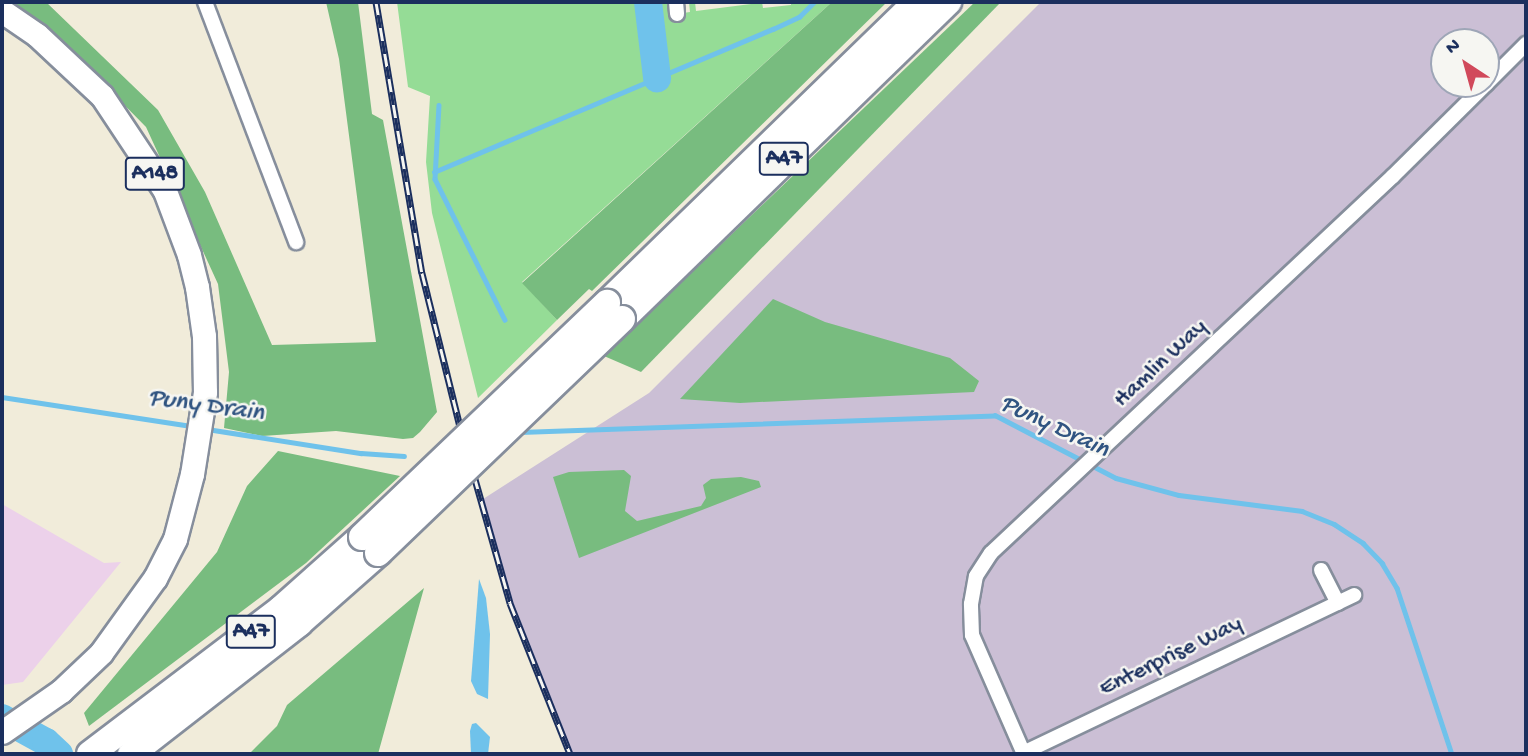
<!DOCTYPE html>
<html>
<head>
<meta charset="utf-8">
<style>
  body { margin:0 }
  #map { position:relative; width:1528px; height:756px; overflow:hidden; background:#f1ecda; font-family:"Gochi Hand",sans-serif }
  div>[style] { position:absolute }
  .built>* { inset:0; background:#ecd1ea }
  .industrial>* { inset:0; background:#cbbfd5 }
  .green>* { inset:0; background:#95dc96 }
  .forest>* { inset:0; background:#78bc7f }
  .water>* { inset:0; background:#6fc2eb }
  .stream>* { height:4.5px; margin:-2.25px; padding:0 2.25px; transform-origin:2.25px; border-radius:2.25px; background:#6fc2eb }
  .river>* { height:28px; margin:-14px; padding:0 14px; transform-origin:14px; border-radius:14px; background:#6fc2eb }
  .roads { filter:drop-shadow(2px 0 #868e9c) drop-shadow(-2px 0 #868e9c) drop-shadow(0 2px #868e9c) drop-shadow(0 -2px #868e9c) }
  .street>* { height:14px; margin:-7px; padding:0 7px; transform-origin:7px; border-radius:7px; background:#fff }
  .primary>* { height:23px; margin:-11.5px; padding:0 11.5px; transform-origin:11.5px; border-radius:11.5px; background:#fff }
  .highway>* { height:26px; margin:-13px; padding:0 13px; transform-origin:13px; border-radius:13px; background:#fff }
  .rail>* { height:7px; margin-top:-3.5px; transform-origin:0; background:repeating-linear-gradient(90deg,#f6f6f2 0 13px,#1b2f5e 0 26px); box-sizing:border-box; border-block:2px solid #1b2f5e }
  .bridges { filter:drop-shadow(2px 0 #868e9c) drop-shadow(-2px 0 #868e9c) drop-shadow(0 2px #868e9c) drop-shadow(0 -2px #868e9c) }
  .highway-bridge>* { height:26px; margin:-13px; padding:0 13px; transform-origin:13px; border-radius:13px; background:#fff }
  span { translate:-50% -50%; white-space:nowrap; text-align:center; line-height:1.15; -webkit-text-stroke:5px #f6f6f2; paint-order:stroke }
  .shield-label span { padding:2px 5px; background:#f6f6f2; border:2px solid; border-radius:5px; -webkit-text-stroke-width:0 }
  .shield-label { font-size:23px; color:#1b2f5e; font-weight:700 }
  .street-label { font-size:24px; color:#1b2f5e }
  .water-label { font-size:26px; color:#305481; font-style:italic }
  .frame { position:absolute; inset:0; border:4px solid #1b2f5e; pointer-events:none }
  .north { position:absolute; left:1430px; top:28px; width:70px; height:70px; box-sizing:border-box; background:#f6f6f2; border:2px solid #9ea6b7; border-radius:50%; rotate:324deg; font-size:19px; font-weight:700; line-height:28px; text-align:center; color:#1b2f5e }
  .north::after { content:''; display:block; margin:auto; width:24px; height:32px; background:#d1495b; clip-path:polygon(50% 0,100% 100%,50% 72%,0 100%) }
</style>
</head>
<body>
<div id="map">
  <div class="built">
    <div style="clip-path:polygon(2px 504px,104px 563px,121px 562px,23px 682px,2px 685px)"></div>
  </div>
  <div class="industrial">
    <div style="clip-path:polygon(evenodd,1041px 2px,1526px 2px,1526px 754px,570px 754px,510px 603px,480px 501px,649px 393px,1041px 2px,1444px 42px,1486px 42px,1486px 84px,1444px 84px,1444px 42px)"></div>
  </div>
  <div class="green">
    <div style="clip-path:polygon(397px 2px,667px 2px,669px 15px,690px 12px,689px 2px,695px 2px,696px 11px,751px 4px,751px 2px,762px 2px,763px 8px,791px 5px,791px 2px,832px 2px,522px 282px,557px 320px,478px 398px,432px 213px,426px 162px,430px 96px,408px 87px)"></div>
  </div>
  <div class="forest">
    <div style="clip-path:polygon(11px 2px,46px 2px,158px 110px,205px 192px,272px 345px,376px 342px,339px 59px,326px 2px,358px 2px,372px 114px,383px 120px,437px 412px,420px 432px,413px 438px,403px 439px,336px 431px,262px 436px,224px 428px,229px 372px,218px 284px,146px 127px,84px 64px)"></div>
    <div style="clip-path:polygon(832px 2px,887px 2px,592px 291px,589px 289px,557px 320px,522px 283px)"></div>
    <div style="clip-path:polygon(975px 2px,1001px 2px,641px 372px,604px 356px)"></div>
    <div style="clip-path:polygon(773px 299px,825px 322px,950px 358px,979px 381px,974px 392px,740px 403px,680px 399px)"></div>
    <div style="clip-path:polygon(278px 451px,400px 476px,306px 563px,89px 726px,84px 713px,217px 552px,247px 486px)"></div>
    <div style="clip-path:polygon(624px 470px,631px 476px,625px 511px,637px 521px,701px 506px,706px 498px,703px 485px,711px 479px,741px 477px,759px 481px,761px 487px,579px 558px,553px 477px,569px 472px)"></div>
    <div style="clip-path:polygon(424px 588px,378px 754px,249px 754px,277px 726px,287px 705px)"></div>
  </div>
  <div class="water">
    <div style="clip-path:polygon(479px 579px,486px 598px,490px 634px,488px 699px,477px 694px,471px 681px)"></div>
    <div style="clip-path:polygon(476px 723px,490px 737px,488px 754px,471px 754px,470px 731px,472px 724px)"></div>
  </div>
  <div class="stream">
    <div style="left:439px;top:105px;width:74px;rotate:93.1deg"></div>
    <div style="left:435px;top:179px;width:157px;rotate:63.6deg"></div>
    <div style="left:434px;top:172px;width:368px;rotate:-22.9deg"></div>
    <div style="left:773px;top:29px;width:29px;rotate:-25deg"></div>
    <div style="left:799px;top:17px;width:21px;rotate:-45deg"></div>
    <div style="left:2px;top:397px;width:191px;rotate:8.7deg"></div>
    <div style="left:207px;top:429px;width:156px;rotate:8.9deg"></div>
    <div style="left:361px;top:453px;width:43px;rotate:4deg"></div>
    <div style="left:520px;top:432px;width:475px;rotate:-2deg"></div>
    <div style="left:995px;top:415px;width:136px;rotate:27.5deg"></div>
    <div style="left:1116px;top:478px;width:65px;rotate:15.1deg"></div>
    <div style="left:1179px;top:495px;width:124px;rotate:7.4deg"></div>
    <div style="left:1302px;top:511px;width:35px;rotate:22deg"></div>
    <div style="left:1334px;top:524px;width:35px;rotate:33deg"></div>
    <div style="left:1363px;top:543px;width:28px;rotate:46deg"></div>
    <div style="left:1382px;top:563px;width:29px;rotate:59deg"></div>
    <div style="left:1397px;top:588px;width:175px;rotate:71.7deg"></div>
  </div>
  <div class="river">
    <div style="left:648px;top:2px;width:77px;rotate:83.2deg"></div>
    <div style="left:2px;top:718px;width:50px;rotate:28.6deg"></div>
    <div style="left:46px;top:742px;width:18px;rotate:43deg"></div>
  </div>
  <div class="roads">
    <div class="street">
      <div style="left:205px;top:2px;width:257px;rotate:69.2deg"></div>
      <div style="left:676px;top:2px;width:12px;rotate:85deg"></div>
      <div style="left:1486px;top:84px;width:57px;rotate:-45deg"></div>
      <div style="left:1321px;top:570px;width:37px;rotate:63deg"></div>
      <div style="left:1023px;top:753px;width:367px;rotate:-25.5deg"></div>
      <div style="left:1024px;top:754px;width:130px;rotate:-113.6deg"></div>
      <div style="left:972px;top:635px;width:31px;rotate:-92deg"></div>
      <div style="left:971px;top:604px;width:28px;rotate:-80deg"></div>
      <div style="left:976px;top:576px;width:27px;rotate:-57deg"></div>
      <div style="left:991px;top:553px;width:551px;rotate:-43.16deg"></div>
      <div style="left:1393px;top:176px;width:131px;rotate:-44.7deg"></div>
    </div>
    <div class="primary">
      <div style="left:2px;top:11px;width:42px;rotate:34.4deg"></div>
      <div style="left:37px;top:35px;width:89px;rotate:43.2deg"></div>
      <div style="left:102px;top:96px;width:114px;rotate:56.4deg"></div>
      <div style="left:165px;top:191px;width:68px;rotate:69.4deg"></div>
      <div style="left:189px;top:255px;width:33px;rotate:76deg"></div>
      <div style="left:197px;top:287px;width:49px;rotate:81.9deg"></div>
      <div style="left:204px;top:336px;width:56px;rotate:89deg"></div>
      <div style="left:205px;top:392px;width:83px;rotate:99deg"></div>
      <div style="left:192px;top:474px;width:67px;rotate:104.7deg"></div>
      <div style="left:175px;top:539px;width:44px;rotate:117.1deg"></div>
      <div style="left:155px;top:578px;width:92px;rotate:125.8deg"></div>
      <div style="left:101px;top:653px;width:55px;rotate:136.5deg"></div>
      <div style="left:61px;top:691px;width:72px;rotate:145.2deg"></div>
    </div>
    <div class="highway">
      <div style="left:607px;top:303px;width:431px;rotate:-44.2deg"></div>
      <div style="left:622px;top:319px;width:455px;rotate:-44.2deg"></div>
      <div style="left:90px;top:754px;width:241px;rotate:-37.2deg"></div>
      <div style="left:282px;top:608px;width:107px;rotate:-41.6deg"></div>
      <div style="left:131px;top:754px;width:213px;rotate:-37.9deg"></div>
      <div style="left:299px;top:623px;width:106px;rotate:-41.5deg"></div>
    </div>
  </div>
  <div class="rail">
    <div style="left:376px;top:2px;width:275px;rotate:80.4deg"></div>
    <div style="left:422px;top:273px;width:158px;rotate:76.1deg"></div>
    <div style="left:460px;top:426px;width:184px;rotate:74.2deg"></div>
    <div style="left:510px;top:603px;width:162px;rotate:68.3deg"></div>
  </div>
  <div class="bridges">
    <div class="highway-bridge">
      <div style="left:362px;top:537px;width:339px;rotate:-43.7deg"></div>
      <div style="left:378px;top:553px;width:338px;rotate:-43.8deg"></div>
    </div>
  </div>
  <div class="shield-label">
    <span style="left:784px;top:159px">A47</span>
    <span style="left:155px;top:174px">A148</span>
    <span style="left:251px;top:632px">A47</span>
  </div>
  <div class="street-label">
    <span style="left:1161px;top:364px;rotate:-43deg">Hamlin Way</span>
    <span style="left:1171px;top:657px;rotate:-26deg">Enterprise Way</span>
  </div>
  <div class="water-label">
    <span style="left:206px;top:407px;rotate:8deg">Puny Drain</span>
    <span style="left:1054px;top:428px;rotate:25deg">Puny Drain</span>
  </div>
  <div class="frame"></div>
  <div class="north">N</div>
</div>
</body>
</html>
